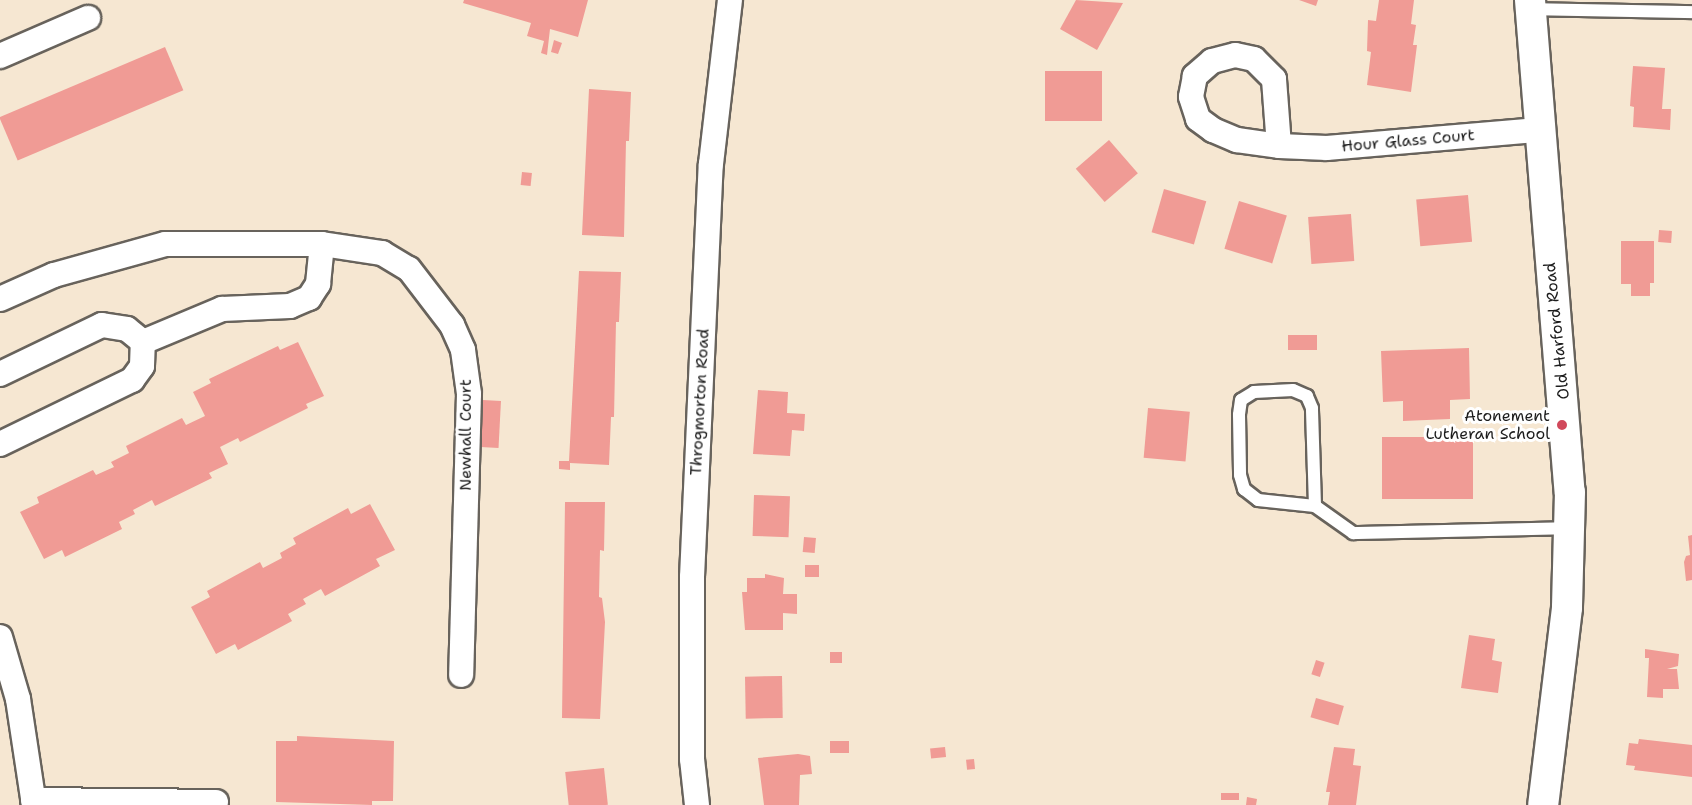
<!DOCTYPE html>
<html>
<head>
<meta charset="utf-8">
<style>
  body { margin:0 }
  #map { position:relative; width:1692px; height:805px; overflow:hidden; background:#f6e7d2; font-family:"Shantell Sans",sans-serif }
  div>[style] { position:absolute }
  .building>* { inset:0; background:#f09b95; transform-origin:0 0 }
  .roads { filter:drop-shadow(2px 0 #68635c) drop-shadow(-2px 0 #68635c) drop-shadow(0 2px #68635c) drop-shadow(0 -2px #68635c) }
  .service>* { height:12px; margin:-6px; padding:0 6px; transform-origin:6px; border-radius:6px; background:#fff }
  .minor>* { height:24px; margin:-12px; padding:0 12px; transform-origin:12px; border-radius:12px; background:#fff }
  .tertiary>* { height:30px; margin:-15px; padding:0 15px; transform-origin:15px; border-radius:15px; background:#fff }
  .dots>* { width:16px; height:16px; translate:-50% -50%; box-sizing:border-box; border:3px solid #fff; border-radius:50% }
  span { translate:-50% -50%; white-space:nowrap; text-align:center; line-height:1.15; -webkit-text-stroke:6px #fff; paint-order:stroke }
  .street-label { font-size:16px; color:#1c1c1c }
  .poi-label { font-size:16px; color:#1c1c1c }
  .right { translate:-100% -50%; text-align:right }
</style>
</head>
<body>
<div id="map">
  <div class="building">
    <div style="clip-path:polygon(464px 0,588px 0,578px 37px,550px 29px,547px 55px,541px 53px,544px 41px,527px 36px,531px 23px,463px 3px)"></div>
    <div style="clip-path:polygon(1076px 0,1123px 3px,1097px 50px,1060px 29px)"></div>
    <div style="clip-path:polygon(1299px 0,1318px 0,1316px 6px)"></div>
    <div style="clip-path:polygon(1379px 0,1414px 0,1411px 24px,1416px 25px,1413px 45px,1417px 45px,1411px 92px,1367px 85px,1371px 52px,1367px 51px,1368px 20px,1376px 21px)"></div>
    <div style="clip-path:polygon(554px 40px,562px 43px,558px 54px,551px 52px)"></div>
    <div style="left:165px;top:47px;width:47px;height:180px;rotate:67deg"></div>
    <div style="clip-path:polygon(1633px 66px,1665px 68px,1662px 109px,1671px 109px,1670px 130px,1633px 127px,1634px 107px,1630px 106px)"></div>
    <div style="left:1045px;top:71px;width:57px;height:50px"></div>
    <div style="clip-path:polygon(589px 89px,631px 92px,629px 141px,626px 141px,624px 237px,582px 235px)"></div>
    <div style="left:1109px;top:140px;width:44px;height:44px;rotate:49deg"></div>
    <div style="left:522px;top:172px;width:10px;height:13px;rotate:6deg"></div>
    <div style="left:1164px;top:189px;width:44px;height:45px;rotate:16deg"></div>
    <div style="left:1468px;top:195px;width:47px;height:52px;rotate:85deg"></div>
    <div style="left:1239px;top:201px;width:50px;height:50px;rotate:17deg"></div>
    <div style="left:1351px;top:214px;width:47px;height:43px;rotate:86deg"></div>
    <div style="left:1659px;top:230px;width:13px;height:12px;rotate:4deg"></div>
    <div style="clip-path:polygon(1621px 241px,1654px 241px,1654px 283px,1650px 283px,1650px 296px,1631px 296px,1631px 284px,1621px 284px)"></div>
    <div style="clip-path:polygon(579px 271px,621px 272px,619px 322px,616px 322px,614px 417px,611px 417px,609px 465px,570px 463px,570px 470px,559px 469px,559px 461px,569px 461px)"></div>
    <div style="left:1317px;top:335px;width:15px;height:29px;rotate:90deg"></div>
    <div style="clip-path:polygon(298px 342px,324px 396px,306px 404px,308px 408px,240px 442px,238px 438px,220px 447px,228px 464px,209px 473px,212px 478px,155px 506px,152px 500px,133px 510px,135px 514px,119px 522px,122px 529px,65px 557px,62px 550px,44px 559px,20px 512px,39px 503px,37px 497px,93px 470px,96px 475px,114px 467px,111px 462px,129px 453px,126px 446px,182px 418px,186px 425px,205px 416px,193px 392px,211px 383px,209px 379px,278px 346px,280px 350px)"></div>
    <div style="clip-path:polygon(1469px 348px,1470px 399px,1450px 400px,1450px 419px,1403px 421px,1403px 401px,1383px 402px,1381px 351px)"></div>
    <div style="clip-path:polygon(758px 390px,788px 392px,787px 413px,805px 414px,804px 431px,792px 430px,790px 456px,753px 454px)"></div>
    <div style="left:483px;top:400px;width:18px;height:47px;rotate:3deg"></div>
    <div style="left:1148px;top:408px;width:42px;height:50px;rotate:5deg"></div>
    <div style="left:1473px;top:437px;width:62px;height:91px;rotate:90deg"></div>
    <div style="left:754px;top:495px;width:36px;height:41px;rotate:2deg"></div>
    <div style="clip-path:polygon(565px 502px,605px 502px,604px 551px,600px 550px,599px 597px,602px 598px,605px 622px,600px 719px,562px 718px)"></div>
    <div style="clip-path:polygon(370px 504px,395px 550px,376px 559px,380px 566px,325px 596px,321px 589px,303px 599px,306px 604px,288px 614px,292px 621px,238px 650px,235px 644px,216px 654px,191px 607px,210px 597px,207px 591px,260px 562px,263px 568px,282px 558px,280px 553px,296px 544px,293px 538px,348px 508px,351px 514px)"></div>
    <div style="clip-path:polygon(1692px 535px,1692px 580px,1686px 581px,1684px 562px,1686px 556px,1690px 555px,1688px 536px)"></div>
    <div style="left:804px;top:537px;width:12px;height:15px;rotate:5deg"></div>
    <div style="left:805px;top:565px;width:14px;height:12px"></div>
    <div style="clip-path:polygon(765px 574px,784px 578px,783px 594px,797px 594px,797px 614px,783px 613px,783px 630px,745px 630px,742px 592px,747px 592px,747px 578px,765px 578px)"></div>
    <div style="clip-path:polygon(1469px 635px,1495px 639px,1492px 660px,1502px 662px,1498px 693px,1461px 688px)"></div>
    <div style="clip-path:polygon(1645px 649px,1679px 654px,1678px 666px,1667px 669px,1677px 669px,1679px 689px,1663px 689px,1663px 698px,1647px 697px,1649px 658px,1645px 658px)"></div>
    <div style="left:830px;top:652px;width:12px;height:11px"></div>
    <div style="left:1316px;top:660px;width:9px;height:15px;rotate:18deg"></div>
    <div style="left:782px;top:676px;width:42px;height:37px;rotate:89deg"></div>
    <div style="left:1316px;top:698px;width:29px;height:20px;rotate:16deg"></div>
    <div style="clip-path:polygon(297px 736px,394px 741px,393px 801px,372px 801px,372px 805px,276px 802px,276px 741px,297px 741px)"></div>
    <div style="clip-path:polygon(1639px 739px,1692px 745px,1692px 777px,1634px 770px,1635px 766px,1626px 765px,1629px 743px,1638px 744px)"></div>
    <div style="left:830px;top:741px;width:19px;height:12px"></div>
    <div style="left:945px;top:747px;width:10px;height:15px;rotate:84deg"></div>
    <div style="clip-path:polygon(1334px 747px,1355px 749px,1353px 765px,1361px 766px,1356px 805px,1328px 805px,1330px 792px,1326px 792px)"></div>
    <div style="clip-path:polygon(798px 754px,810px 756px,812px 774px,800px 775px,799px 805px,764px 805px,758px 758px)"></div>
    <div style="left:974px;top:759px;width:10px;height:8px;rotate:84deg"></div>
    <div style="left:604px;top:768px;width:37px;height:39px;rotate:84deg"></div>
    <div style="left:1221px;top:793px;width:18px;height:7px"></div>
    <div style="clip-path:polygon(1247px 797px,1257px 799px,1256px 805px,1246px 805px)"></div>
  </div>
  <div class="roads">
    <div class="service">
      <div style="left:1531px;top:9px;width:161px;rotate:1.1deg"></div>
      <div style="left:1315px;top:506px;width:98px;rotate:-91.8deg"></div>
      <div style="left:1312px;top:408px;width:13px;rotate:-113deg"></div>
      <div style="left:1307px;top:396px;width:15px;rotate:-157deg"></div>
      <div style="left:1293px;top:390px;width:39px;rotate:177deg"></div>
      <div style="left:1254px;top:392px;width:15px;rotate:148deg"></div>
      <div style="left:1241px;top:400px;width:15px;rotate:98deg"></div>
      <div style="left:1239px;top:415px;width:60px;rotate:89deg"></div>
      <div style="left:1240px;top:475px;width:15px;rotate:74deg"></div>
      <div style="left:1244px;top:489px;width:18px;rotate:38deg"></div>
      <div style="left:1258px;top:500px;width:57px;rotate:6deg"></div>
      <div style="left:1315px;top:506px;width:47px;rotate:35.4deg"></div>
      <div style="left:1353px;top:533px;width:216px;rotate:-1.3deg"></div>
    </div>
    <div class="minor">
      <div style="left:0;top:56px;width:96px;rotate:-23.4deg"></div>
      <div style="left:1279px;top:146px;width:67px;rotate:-94.3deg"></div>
      <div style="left:1274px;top:79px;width:28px;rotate:-135deg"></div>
      <div style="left:1254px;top:59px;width:19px;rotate:-168deg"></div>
      <div style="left:1235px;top:55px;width:24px;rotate:165deg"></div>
      <div style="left:1212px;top:61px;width:23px;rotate:139deg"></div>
      <div style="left:1195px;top:76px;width:21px;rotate:101deg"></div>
      <div style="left:1191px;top:97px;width:23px;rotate:72deg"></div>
      <div style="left:1198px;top:119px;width:19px;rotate:36deg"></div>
      <div style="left:1213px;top:130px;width:26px;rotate:23deg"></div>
      <div style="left:1237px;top:140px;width:42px;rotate:8.1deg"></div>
      <div style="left:1279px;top:146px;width:48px;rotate:2.4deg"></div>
      <div style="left:1327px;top:148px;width:212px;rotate:-4.9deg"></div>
      <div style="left:0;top:299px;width:59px;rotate:-24deg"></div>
      <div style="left:54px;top:275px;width:115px;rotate:-15.6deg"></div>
      <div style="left:165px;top:244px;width:157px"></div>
      <div style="left:322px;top:244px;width:61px;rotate:8.5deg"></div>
      <div style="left:382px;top:253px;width:31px;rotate:31deg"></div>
      <div style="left:409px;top:269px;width:71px;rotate:52.5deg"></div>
      <div style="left:452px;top:325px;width:27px;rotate:66deg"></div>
      <div style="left:463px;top:350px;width:44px;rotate:82.2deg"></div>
      <div style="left:469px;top:394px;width:281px;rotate:91.6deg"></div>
      <div style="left:143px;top:342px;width:86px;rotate:-22.7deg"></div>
      <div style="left:222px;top:309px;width:68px;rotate:-2.5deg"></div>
      <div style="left:290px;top:306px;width:21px;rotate:-23deg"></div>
      <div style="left:309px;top:298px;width:17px;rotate:-57deg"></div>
      <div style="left:318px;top:284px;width:40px;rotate:-84.3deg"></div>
      <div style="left:0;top:374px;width:113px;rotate:-25.7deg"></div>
      <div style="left:102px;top:325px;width:25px;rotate:9deg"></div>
      <div style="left:127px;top:329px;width:21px;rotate:39deg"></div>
      <div style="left:0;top:444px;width:147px;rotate:-25.9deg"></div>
      <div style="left:132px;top:380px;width:17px;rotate:-54deg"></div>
      <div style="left:142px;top:366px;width:24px;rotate:-88deg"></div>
      <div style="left:0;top:637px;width:65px;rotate:73.8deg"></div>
      <div style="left:18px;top:699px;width:107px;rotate:81.4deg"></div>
      <div style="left:33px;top:800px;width:183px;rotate:0.6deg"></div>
      <div style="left:697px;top:805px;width:46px;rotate:-96.2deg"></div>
      <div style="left:692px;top:759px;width:182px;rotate:-90deg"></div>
      <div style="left:692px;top:577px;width:413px;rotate:-87.4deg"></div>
      <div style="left:711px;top:164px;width:165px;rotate:-83.4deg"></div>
    </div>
    <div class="tertiary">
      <div style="left:1530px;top:0;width:494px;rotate:85.4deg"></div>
      <div style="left:1570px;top:492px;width:116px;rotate:91.5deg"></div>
      <div style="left:1567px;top:608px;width:198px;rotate:96.9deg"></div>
    </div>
  </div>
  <div class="dots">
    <div style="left:1562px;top:425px;background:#d1495b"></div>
  </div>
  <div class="street-label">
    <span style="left:1408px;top:141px;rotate:-5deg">Hour Glass Court</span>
    <span style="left:1557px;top:331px;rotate:-96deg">Old Harford Road</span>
    <span style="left:700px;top:402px;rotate:-87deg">Throgmorton Road</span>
    <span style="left:466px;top:435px;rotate:-90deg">Newhall Court</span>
  </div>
  <div class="poi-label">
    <span class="right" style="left:1550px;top:425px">Atonement<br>Lutheran School</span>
  </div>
</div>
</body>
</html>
